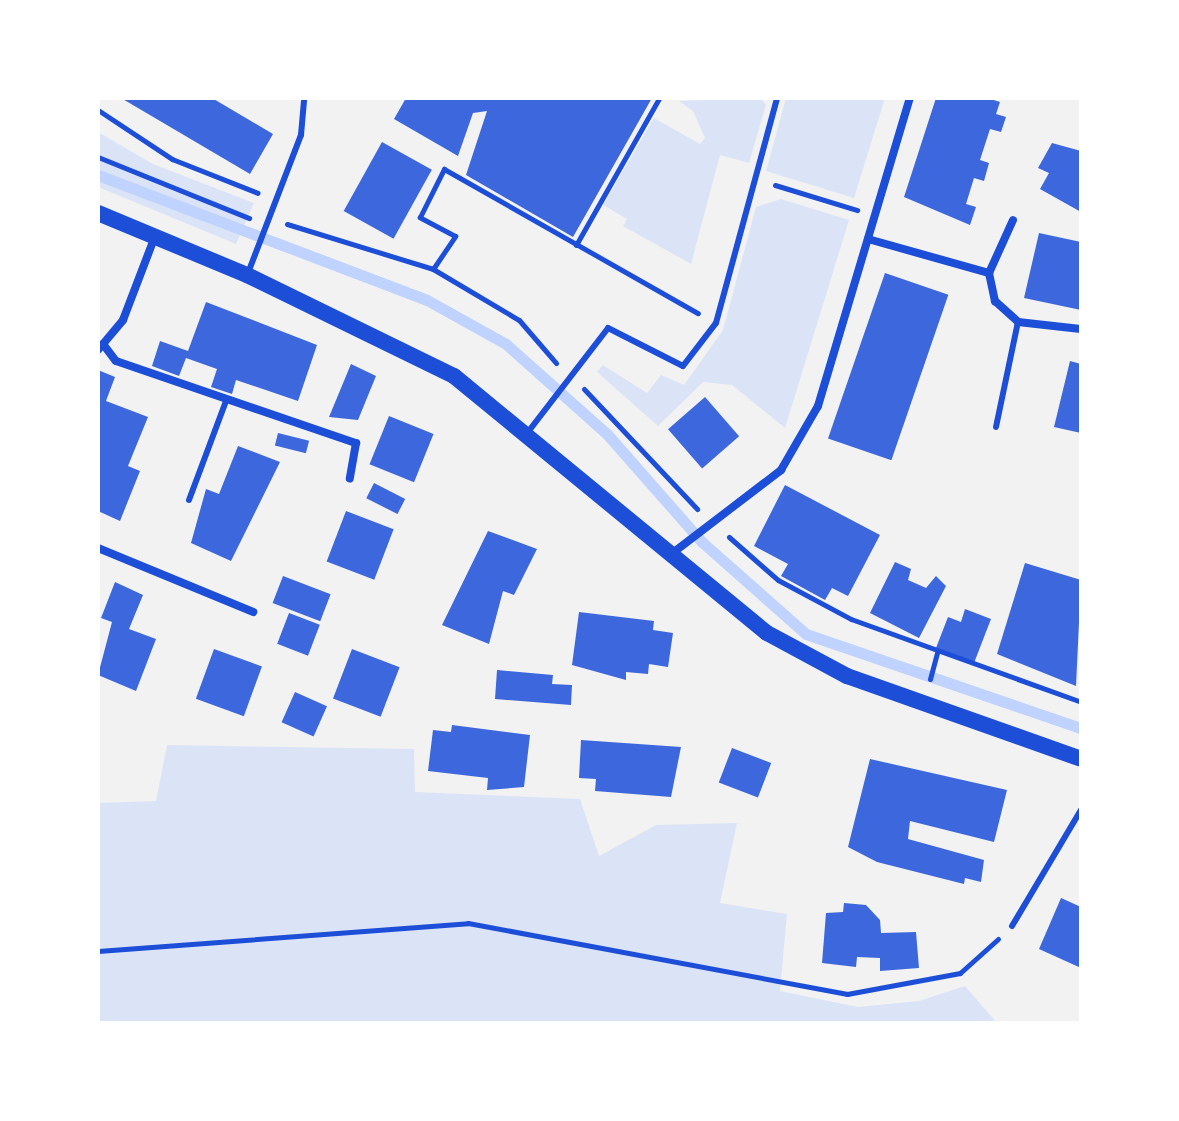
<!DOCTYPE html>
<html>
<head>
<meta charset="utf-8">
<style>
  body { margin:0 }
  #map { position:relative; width:1179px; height:1121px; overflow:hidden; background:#f2f2f2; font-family:"Noto Serif",serif }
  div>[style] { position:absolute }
  .green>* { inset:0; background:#dbe4f7 }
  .stream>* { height:11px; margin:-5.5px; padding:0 5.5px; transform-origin:5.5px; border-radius:5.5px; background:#bfd3fe }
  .building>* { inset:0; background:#3d67dc; transform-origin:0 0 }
  .path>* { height:5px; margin:-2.5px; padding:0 2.5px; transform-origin:2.5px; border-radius:2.5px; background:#1d4ed8 }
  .service>* { height:6px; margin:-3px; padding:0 3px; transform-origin:3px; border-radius:3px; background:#1d4ed8 }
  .minor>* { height:8px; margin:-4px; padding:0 4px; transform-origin:4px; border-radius:4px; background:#1d4ed8 }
  .secondary>* { height:16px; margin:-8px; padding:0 8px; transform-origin:8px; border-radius:8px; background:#1d4ed8 }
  span { translate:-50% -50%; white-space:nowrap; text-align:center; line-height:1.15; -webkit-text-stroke:8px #fff; paint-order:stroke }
  .frame { position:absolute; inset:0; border:100px solid #fff; pointer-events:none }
</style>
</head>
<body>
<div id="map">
  <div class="green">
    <div style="clip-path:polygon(760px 98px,766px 105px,749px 163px,720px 155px,691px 264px,623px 226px,627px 219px,603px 205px,654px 118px,700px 144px,705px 138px,693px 111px,679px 101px)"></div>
    <div style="clip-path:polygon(786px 98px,885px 98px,854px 198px,766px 171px)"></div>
    <div style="clip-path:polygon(98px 132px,153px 164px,254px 203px,236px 244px,98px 187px)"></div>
    <div style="clip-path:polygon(781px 199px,849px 220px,785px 428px,732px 385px,703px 382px,658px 426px,597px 372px,603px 365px,647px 393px,661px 375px,684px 385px,723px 330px,756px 207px)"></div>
    <div style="clip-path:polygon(167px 745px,414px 749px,415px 792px,580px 799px,599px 856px,656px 825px,737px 823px,720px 903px,787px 914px,780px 991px,858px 1007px,919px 1001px,965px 986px,997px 1023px,98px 1023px,98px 803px,156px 801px)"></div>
  </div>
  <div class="stream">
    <div style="left:98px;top:175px;width:352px;rotate:20.8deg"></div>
    <div style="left:427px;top:300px;width:90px;rotate:29.1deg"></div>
    <div style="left:506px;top:344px;width:135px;rotate:41.7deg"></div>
    <div style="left:607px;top:434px;width:144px;rotate:48.7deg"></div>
    <div style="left:702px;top:542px;width:139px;rotate:41.5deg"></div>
    <div style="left:806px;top:634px;width:291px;rotate:18.9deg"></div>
  </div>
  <div class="building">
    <div style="clip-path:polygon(121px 98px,212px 98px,273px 134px,250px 174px)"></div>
    <div style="clip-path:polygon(406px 98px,652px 98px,573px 237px,466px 175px,487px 111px,473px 113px,458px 156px,394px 119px)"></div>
    <div style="clip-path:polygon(936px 98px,987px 98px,1000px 102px,996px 114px,1006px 117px,1001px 132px,990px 129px,980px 160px,989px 163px,984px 181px,974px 178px,966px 204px,976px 207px,970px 225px,904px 197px)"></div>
    <div style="left:382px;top:142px;width:57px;height:79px;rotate:29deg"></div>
    <div style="clip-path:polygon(1052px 143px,1081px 151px,1081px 212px,1040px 189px,1049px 173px,1038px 168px)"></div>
    <div style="clip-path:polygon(1039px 233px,1081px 242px,1081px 310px,1024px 298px)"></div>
    <div style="left:885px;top:273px;width:67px;height:175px;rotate:19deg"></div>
    <div style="clip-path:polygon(206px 302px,317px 345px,298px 401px,236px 380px,232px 394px,211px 387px,217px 369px,186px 358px,179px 376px,152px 366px,160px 341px,188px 351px)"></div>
    <div style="clip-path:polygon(1070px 361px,1081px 364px,1081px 433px,1054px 427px)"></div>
    <div style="clip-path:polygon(351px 364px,376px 376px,358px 420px,329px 417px)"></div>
    <div style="clip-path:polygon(98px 370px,115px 377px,106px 401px,148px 417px,128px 466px,140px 471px,120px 521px,98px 511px)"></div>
    <div style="left:705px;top:397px;width:52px;height:49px;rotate:49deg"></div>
    <div style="left:389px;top:416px;width:48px;height:52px;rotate:22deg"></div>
    <div style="left:278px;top:433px;width:32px;height:13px;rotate:14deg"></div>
    <div style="clip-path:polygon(238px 446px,280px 462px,231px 561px,191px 543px,206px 489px,219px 494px)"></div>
    <div style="left:374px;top:483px;width:35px;height:17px;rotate:27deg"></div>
    <div style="clip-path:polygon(785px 485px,880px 535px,848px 596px,832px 588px,825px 600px,781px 576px,788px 564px,754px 546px)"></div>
    <div style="left:346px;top:511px;width:51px;height:54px;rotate:21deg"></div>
    <div style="clip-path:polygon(488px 531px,537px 549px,514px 595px,503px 591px,489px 644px,442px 625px)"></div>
    <div style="clip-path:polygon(895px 562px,911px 569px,908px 580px,926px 588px,936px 576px,946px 586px,919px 638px,870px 613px)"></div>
    <div style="clip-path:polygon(1025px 563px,1081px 580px,1076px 686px,997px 654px)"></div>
    <div style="left:283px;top:576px;width:51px;height:29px;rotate:21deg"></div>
    <div style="clip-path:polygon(115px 582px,143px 595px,129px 629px,156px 639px,136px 691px,98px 675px,112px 622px,101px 618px)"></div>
    <div style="clip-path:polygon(965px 609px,991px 619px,974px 663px,936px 648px,948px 617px,961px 622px)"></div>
    <div style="clip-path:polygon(579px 612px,654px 621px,653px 630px,673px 633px,668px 667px,649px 664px,648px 674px,626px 672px,626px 680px,572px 665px)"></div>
    <div style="left:289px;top:613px;width:33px;height:33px;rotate:21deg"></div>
    <div style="left:214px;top:649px;width:51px;height:53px;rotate:20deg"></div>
    <div style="left:352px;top:649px;width:51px;height:53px;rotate:21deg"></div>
    <div style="clip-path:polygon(497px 670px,553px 675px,552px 684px,572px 685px,571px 705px,495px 699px)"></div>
    <div style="left:295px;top:692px;width:35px;height:33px;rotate:24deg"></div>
    <div style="clip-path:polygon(452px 725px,530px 735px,524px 787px,487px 790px,488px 778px,428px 771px,433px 730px,451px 732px)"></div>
    <div style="clip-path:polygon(581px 740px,681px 747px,671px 797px,595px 791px,596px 779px,579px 778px)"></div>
    <div style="left:732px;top:748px;width:42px;height:37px;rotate:21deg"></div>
    <div style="clip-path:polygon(870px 759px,1007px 790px,994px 842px,910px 821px,908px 839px,984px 860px,981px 882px,965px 878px,964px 884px,877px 862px,848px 847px)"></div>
    <div style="clip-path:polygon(1061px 898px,1081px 907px,1081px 968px,1039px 949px)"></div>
    <div style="clip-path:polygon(844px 903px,866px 905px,880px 920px,881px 933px,916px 932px,919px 968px,880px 971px,880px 958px,857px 957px,856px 967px,822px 963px,826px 913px,843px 912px)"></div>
  </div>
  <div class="path">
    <div style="left:98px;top:110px;width:89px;rotate:33.5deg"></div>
    <div style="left:172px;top:159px;width:92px;rotate:21.6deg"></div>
    <div style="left:98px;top:157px;width:163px;rotate:22deg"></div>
    <div style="left:775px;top:185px;width:86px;rotate:17deg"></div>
    <div style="left:287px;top:224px;width:153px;rotate:17.1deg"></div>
    <div style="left:433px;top:269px;width:100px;rotate:30.7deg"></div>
    <div style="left:519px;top:320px;width:57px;rotate:49.3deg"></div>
    <div style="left:576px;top:245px;width:169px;rotate:-60.5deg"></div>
    <div style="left:433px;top:269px;width:40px;rotate:-56deg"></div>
    <div style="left:455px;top:236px;width:40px;rotate:-152deg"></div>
    <div style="left:420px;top:217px;width:54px;rotate:-63.4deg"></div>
    <div style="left:444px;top:169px;width:292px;rotate:29.6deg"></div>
    <div style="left:584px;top:389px;width:165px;rotate:46.7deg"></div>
    <div style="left:729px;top:537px;width:65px;rotate:41.3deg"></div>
    <div style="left:778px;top:580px;width:83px;rotate:28.1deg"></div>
    <div style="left:851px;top:619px;width:245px;rotate:19.8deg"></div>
    <div style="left:930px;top:679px;width:27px;rotate:-75deg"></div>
    <div style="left:98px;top:951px;width:371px;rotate:-4.3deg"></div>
    <div style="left:468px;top:923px;width:386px;rotate:10.6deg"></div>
    <div style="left:847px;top:994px;width:115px;rotate:-10.5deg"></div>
    <div style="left:960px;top:973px;width:51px;rotate:-41.8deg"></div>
  </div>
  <div class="service">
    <div style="left:248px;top:273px;width:148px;rotate:-69deg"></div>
    <div style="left:301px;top:135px;width:37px;rotate:-85deg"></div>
    <div style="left:996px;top:427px;width:107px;rotate:-78.2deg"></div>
    <div style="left:528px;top:432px;width:131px;rotate:-52.4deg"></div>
    <div style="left:608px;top:328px;width:84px;rotate:26.9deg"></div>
    <div style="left:683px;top:366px;width:54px;rotate:-52.5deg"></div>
    <div style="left:716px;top:323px;width:233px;rotate:-74.8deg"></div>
    <div style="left:189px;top:500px;width:106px;rotate:-69.5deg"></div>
    <div style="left:1012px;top:926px;width:135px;rotate:-59.3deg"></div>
  </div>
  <div class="minor">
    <div style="left:868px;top:239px;width:126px;rotate:15.7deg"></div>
    <div style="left:989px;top:273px;width:29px;rotate:78deg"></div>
    <div style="left:995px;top:301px;width:31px;rotate:42deg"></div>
    <div style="left:1018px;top:322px;width:63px;rotate:6.3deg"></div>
    <div style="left:989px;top:273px;width:58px;rotate:-65.6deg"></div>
    <div style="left:103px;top:344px;width:21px;rotate:53deg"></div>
    <div style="left:116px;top:361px;width:254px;rotate:18.9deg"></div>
    <div style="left:356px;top:443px;width:36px;rotate:100deg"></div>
    <div style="left:98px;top:350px;width:39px;rotate:-50deg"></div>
    <div style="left:123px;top:320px;width:90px;rotate:-69.1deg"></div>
    <div style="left:98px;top:548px;width:168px;rotate:22.4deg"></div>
    <div style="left:670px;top:555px;width:140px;rotate:-37.4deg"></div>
    <div style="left:781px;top:470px;width:74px;rotate:-60deg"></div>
    <div style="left:818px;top:406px;width:321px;rotate:-73.4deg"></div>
  </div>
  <div class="secondary">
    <div style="left:98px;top:213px;width:161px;rotate:22.6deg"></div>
    <div style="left:247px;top:275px;width:230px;rotate:26deg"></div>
    <div style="left:454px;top:376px;width:405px;rotate:39.4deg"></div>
    <div style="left:767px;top:633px;width:91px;rotate:28.3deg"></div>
    <div style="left:847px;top:676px;width:248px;rotate:19.5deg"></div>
  </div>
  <div class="frame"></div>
</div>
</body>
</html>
